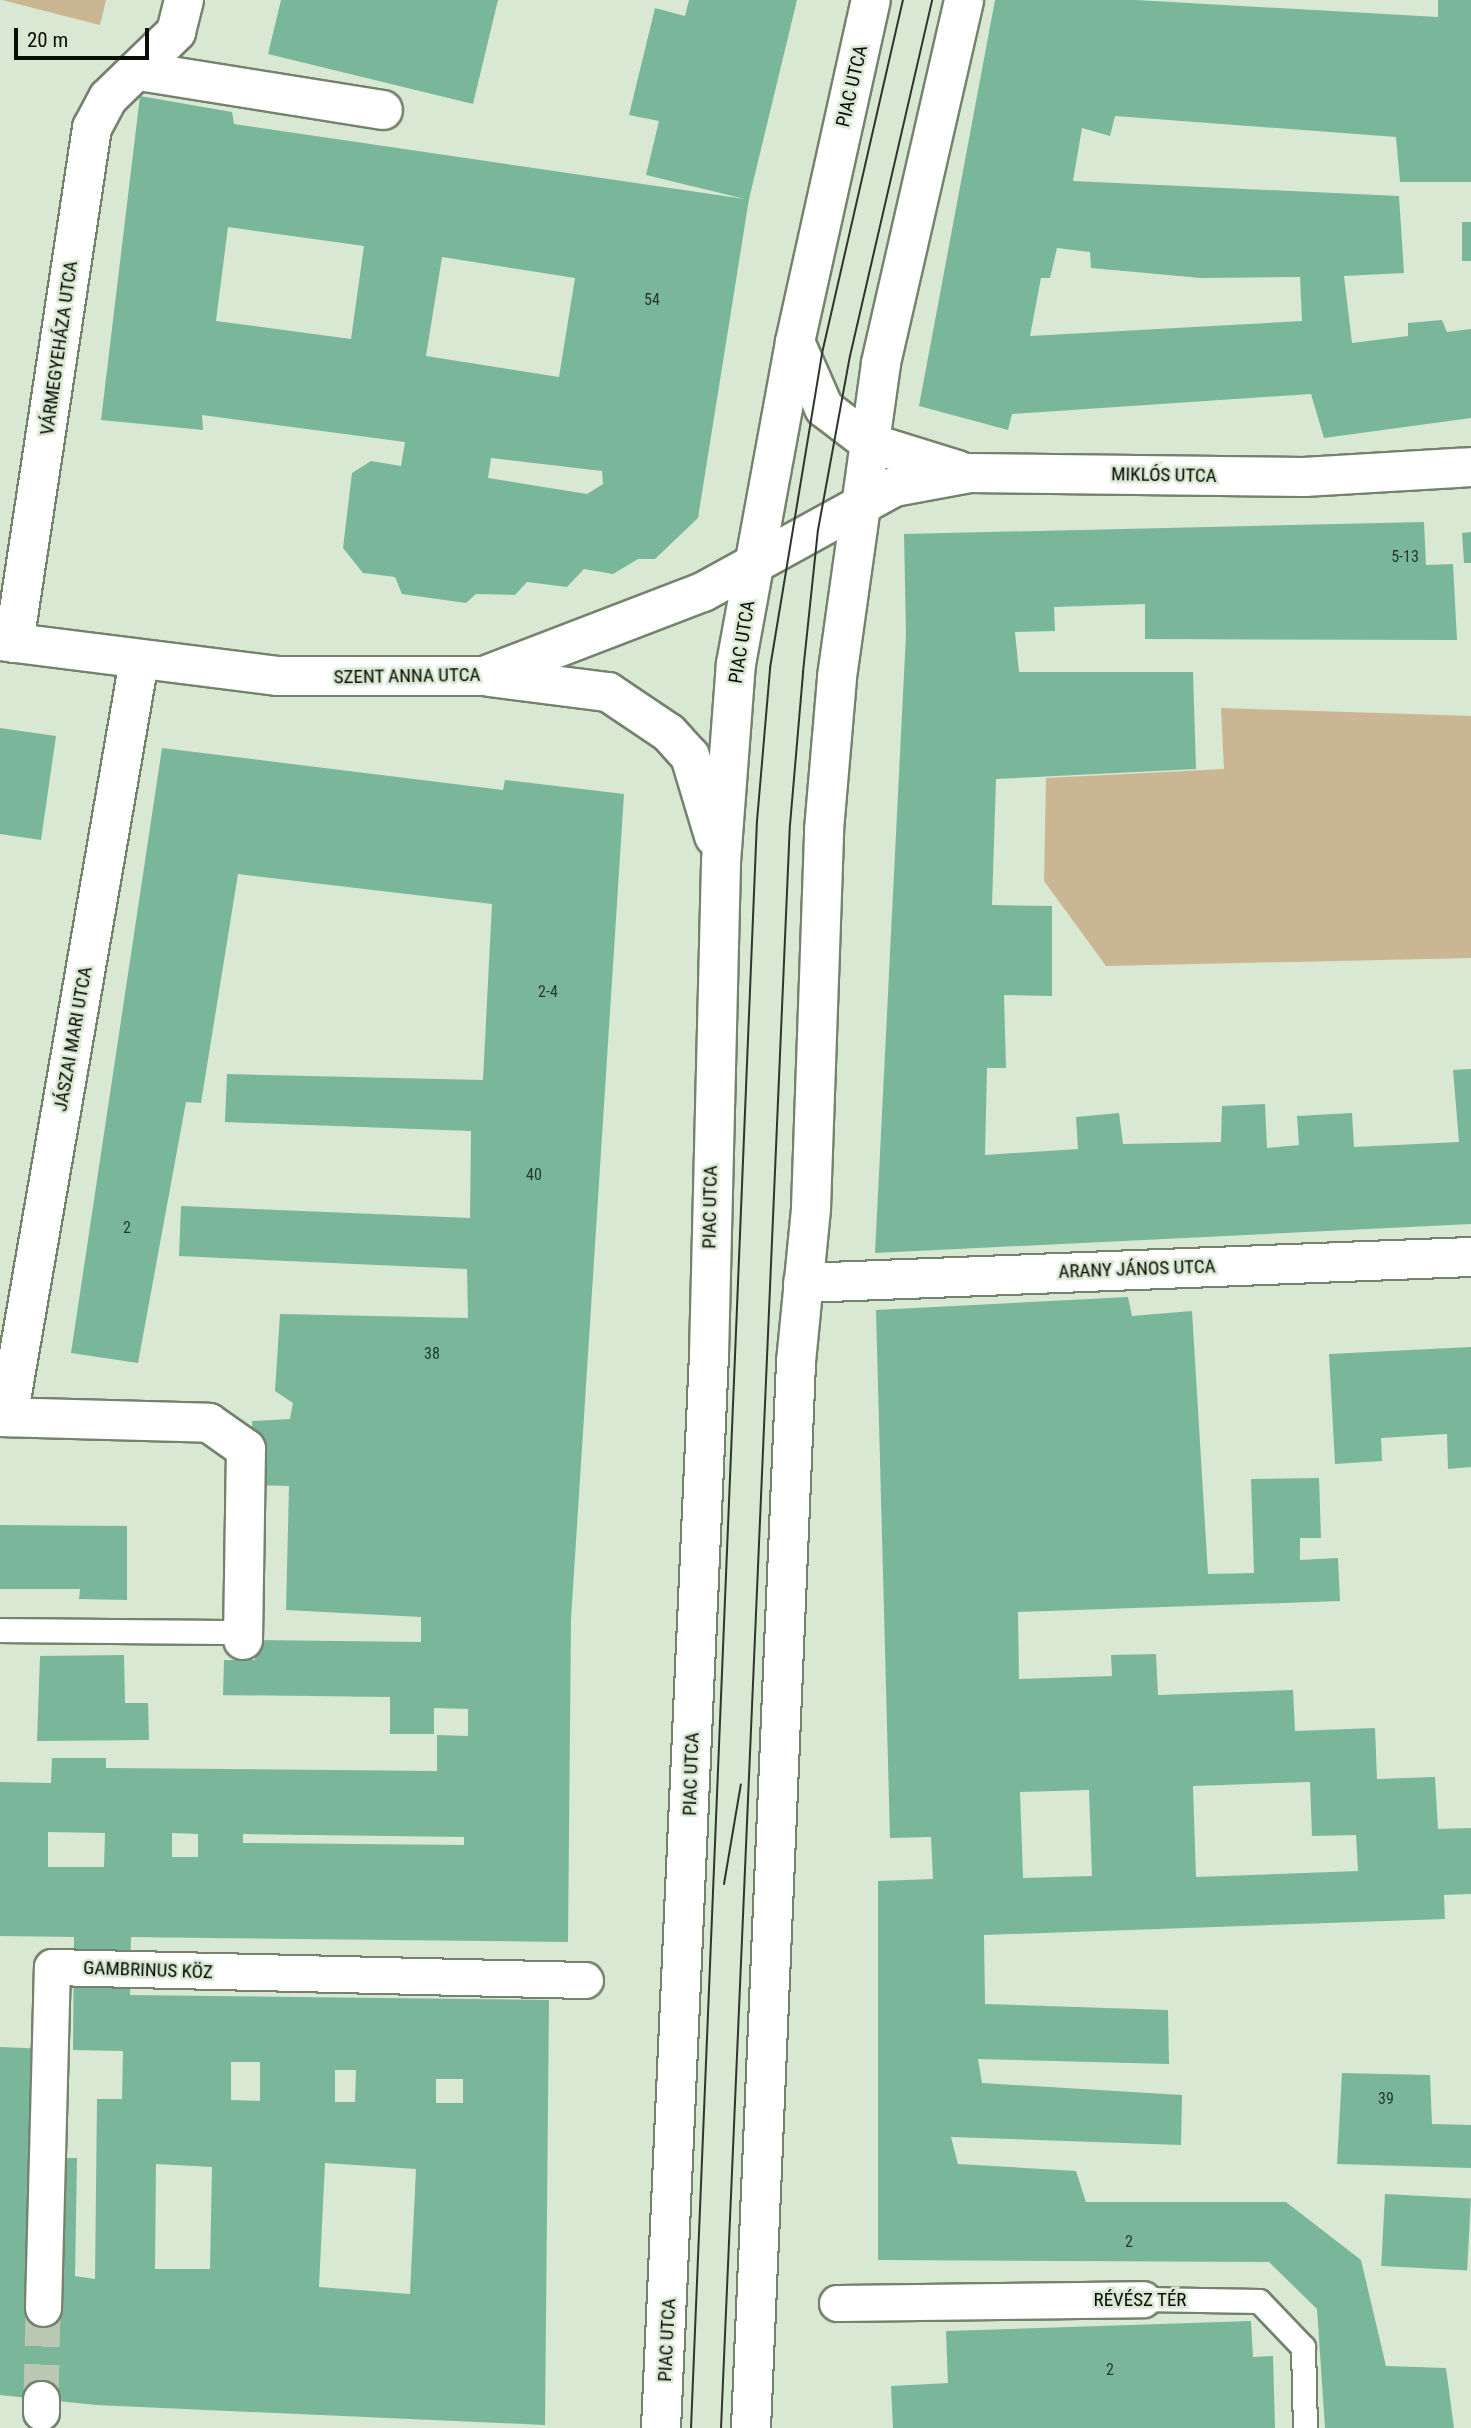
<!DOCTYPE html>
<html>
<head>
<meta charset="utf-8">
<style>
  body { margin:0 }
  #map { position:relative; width:1471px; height:2428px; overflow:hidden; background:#d9e8d2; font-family:"Roboto Condensed",sans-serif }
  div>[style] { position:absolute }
  .green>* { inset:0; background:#cab692 }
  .building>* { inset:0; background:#7ab79a; transform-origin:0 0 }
  .pedestrian-tunnel>* { height:35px; margin-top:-17.5px; transform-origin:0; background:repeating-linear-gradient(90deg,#bac7b3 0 35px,transparent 0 53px) }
  .roads { filter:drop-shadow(2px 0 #75826e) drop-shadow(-2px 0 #75826e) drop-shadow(0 2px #75826e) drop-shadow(0 -2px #75826e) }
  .service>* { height:23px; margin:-11.5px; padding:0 11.5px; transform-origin:11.5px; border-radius:11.5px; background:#fff }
  .pedestrian>* { height:35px; margin:-17.5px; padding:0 17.5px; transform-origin:17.5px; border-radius:17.5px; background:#fff }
  .minor>* { height:38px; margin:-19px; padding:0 19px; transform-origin:19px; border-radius:19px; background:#fff }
  .tertiary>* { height:38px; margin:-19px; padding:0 19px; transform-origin:19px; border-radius:19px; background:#fff }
  .tram>* { height:2px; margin:-1px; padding:0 1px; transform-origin:1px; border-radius:1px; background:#2e352c }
  span { translate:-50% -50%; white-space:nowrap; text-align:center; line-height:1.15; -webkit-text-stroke:5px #d9e8d2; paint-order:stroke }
  .number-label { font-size:16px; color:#24382b }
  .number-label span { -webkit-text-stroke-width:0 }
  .street-label { font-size:19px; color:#080d06 }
  .scale { position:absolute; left:14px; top:28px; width:135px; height:32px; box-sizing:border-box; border:4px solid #080d06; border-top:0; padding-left:9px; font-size:21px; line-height:24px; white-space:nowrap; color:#080d06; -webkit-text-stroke:5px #d9e8d2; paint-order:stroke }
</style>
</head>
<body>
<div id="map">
  <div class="green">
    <div style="clip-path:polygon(2px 0,106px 0,100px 25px)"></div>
    <div style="clip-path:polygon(1221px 708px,1471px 716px,1471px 958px,1106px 966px,1044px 881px,1046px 778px,1224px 769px)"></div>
  </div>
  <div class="building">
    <div style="clip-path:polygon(281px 0,498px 0,473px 104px,268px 54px)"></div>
    <div style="clip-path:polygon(evenodd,689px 0,797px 0,749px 199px,698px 518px,655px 559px,638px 559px,613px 574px,584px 569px,567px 587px,527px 582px,515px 595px,476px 594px,466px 603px,402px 594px,395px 577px,363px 573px,343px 548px,352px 473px,371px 461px,401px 466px,405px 442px,202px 415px,203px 430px,101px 420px,140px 96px,232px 112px,234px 124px,745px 199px,646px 175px,659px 121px,629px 115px,655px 8px,685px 16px,689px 0,228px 227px,364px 246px,351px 339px,216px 321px,228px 227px,689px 0,442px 257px,575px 278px,559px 377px,426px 356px,442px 257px,689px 0,491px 458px,602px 471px,603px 484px,587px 494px,488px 478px,491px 458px)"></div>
    <div style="clip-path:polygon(evenodd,995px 0,1136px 0,1438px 17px,1438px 0,1471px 0,1471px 182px,1400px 182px,1396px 137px,1115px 116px,1110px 136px,1082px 128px,1073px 181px,1399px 196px,1404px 273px,1344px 276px,1352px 343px,1408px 336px,1408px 323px,1442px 320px,1447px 332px,1471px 329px,1471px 418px,1324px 438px,1311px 394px,1012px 414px,1008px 430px,919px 406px,995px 0,1057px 248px,1090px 252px,1091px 268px,1201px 278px,1300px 277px,1302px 321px,1030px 336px,1041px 278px,1050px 278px,1057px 248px)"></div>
    <div style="left:1471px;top:222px;width:39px;height:9px;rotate:90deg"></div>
    <div style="clip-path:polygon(1424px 522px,1426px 565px,1453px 564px,1457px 640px,1145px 639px,1145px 604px,1054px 607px,1055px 631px,1015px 632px,1019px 672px,1193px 672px,1196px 769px,996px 779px,992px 905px,1052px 906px,1052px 996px,1004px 995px,1006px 1068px,987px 1068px,985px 1155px,1078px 1149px,1076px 1117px,1119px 1113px,1123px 1144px,1221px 1142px,1222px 1106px,1265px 1104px,1267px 1148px,1299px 1145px,1297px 1116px,1352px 1113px,1354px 1147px,1459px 1142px,1453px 1070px,1471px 1069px,1471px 1224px,875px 1253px,906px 634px,904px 534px)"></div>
    <div style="clip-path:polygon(1471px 532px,1471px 563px,1464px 563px,1462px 533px)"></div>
    <div style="clip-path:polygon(0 728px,56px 736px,41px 840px,0 834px)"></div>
    <div style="clip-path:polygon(evenodd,162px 748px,503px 790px,505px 780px,624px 794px,571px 1619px,568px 1942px,131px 1937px,130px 1995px,549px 2000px,545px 2425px,96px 2405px,0 2395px,0 2047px,50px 2049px,62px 2158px,77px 2158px,75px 2276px,95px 2279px,97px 2099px,122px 2099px,123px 2051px,73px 2050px,74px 1937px,0 1936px,0 1782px,51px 1783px,52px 1758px,106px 1758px,106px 1768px,437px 1771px,437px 1735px,468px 1736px,468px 1709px,434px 1708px,434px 1734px,390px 1734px,390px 1697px,223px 1695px,224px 1660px,255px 1660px,255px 1640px,421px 1642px,421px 1617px,286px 1610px,289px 1486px,255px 1485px,252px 1421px,290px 1419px,293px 1403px,275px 1391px,280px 1314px,468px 1318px,467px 1269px,179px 1256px,181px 1206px,470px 1218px,471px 1131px,225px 1122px,227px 1074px,483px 1080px,492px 904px,238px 874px,201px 1103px,186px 1102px,138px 1363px,71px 1353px,162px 748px,48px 1832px,105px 1833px,104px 1867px,48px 1867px,48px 1832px,162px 748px,172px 1833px,198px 1834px,198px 1857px,172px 1857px,172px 1833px,162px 748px,243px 1834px,464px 1837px,464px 1845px,243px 1843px,243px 1834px,162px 748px,231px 2062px,260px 2062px,260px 2101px,231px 2100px,231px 2062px,162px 748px,335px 2070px,356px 2070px,355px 2102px,335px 2102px,335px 2070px,162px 748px,436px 2079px,463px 2079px,463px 2103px,436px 2103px,436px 2079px,162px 748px,325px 2163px,416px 2169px,410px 2294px,319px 2287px,325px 2163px,162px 748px,156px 2164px,212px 2167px,210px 2269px,155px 2269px,156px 2164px)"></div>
    <div style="clip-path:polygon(evenodd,1128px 1297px,1132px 1316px,1192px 1311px,1208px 1574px,1254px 1573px,1251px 1479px,1319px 1478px,1321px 1538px,1300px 1538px,1300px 1560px,1338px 1558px,1340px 1601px,1018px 1612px,1019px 1679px,1112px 1676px,1111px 1655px,1156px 1654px,1158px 1695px,1293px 1690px,1295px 1731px,1375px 1728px,1377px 1779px,1435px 1777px,1438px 1829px,1471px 1828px,1471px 1894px,1444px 1895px,1445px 1919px,984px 1935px,985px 2004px,1168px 2010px,1169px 2064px,978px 2059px,982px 2083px,1182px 2095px,1181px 2145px,951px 2137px,958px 2164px,1076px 2171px,1086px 2202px,1286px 2202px,1361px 2260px,1386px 2366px,1446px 2368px,1454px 2428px,1325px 2428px,1317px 2309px,1269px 2262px,878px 2260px,878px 1881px,933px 1879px,931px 1837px,890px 1838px,876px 1310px,1128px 1297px,1310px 1782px,1312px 1836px,1356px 1835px,1358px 1871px,1196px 1877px,1193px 1786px,1310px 1782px,1128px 1297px,1089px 1790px,1092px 1876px,1023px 1878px,1020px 1792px,1089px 1790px)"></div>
    <div style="clip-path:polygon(1471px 1347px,1471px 1467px,1448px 1469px,1447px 1434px,1381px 1438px,1382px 1461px,1335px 1464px,1329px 1354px)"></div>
    <div style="clip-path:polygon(0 1525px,127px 1526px,127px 1600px,79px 1599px,80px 1589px,0 1589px)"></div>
    <div style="clip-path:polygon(124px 1655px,125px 1703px,148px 1703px,149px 1740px,37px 1741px,40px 1656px)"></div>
    <div style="clip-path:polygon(1342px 2073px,1430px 2075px,1432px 2124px,1471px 2125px,1471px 2168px,1337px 2164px)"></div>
    <div style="left:1385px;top:2194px;width:86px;height:72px;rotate:3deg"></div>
    <div style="clip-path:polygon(1251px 2321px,1253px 2357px,1273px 2356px,1275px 2428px,893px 2428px,891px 2386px,948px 2383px,946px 2331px)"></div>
  </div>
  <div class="pedestrian-tunnel">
    <div style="left:41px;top:2399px;width:91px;rotate:-88.7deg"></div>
  </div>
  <div class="roads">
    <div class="service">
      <div style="left:0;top:1630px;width:242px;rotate:0.5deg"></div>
      <div style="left:1143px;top:2299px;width:116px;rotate:1deg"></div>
      <div style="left:1259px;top:2301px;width:64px;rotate:46.3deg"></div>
      <div style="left:1303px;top:2347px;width:81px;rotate:88.6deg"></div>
    </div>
    <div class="pedestrian">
      <div style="left:837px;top:2303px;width:306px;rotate:-0.7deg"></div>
      <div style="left:43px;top:2308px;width:341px;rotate:-88.5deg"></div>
      <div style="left:52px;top:1967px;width:533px;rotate:1.4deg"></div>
      <div style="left:41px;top:2412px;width:13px;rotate:-90deg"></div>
    </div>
    <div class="minor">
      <div style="left:139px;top:71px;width:247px;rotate:9.1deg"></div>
      <div style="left:14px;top:643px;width:521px;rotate:-81.39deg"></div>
      <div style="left:92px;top:128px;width:34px;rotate:-62deg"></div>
      <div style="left:108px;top:98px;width:95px;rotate:-44.1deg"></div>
      <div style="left:176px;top:32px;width:33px;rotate:-76deg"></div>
      <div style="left:803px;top:1283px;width:669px;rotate:-2.23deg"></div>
      <div style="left:0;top:1417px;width:209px;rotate:1.6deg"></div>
      <div style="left:209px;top:1423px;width:45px;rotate:35.1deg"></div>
      <div style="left:246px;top:1449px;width:191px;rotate:90.9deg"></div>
      <div style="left:8px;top:1417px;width:767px;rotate:-80.17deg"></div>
    </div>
    <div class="tertiary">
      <div style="left:795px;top:342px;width:72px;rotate:66.3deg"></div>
      <div style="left:824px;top:408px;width:58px;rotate:37.3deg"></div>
      <div style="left:870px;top:443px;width:92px;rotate:17.1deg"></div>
      <div style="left:0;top:641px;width:279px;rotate:7.2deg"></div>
      <div style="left:277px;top:676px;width:207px"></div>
      <div style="left:484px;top:676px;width:235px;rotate:-21deg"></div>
      <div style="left:703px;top:592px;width:218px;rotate:-28.8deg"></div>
      <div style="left:894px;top:487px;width:77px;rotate:-10.4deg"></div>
      <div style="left:970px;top:473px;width:334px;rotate:0.7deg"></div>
      <div style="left:1304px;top:477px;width:167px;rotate:-3.4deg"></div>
      <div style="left:489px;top:677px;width:120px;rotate:7.2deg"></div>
      <div style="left:608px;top:692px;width:73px;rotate:33.9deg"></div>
      <div style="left:669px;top:733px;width:31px;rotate:48deg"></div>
      <div style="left:690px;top:756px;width:84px;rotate:73.3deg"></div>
      <div style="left:661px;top:2428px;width:1074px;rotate:-87.44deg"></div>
      <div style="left:709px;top:1355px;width:493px;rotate:-88.6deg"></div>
      <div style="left:721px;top:862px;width:199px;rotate:-85.7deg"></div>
      <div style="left:736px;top:664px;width:327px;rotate:-79.6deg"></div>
      <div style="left:795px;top:342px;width:350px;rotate:-77.5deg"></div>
      <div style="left:751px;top:2428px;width:1067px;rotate:-87.58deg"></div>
      <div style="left:796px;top:1362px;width:155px;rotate:-84.4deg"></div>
      <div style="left:811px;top:1208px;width:378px;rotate:-88deg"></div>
      <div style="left:824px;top:830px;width:154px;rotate:-85.1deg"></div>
      <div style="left:837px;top:677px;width:317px;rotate:-82deg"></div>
      <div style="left:881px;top:363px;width:372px;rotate:-77.1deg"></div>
    </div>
  </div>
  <div class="tram">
    <div style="left:724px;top:1884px;width:101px;rotate:-80.4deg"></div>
    <div style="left:691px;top:2428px;width:1608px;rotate:-87.65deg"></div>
    <div style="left:757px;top:821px;width:154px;rotate:-85.1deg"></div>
    <div style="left:770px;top:668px;width:323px;rotate:-80.6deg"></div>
    <div style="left:823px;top:349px;width:358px;rotate:-77.1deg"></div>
    <div style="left:721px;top:2428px;width:1604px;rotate:-87.54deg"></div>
    <div style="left:790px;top:825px;width:154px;rotate:-85.1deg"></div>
    <div style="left:803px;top:672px;width:143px;rotate:-84deg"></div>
    <div style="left:818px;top:530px;width:177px;rotate:-79.6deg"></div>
    <div style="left:850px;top:356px;width:365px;rotate:-77deg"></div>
  </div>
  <div class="number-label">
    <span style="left:652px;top:300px">54</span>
    <span style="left:1405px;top:557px">5-13</span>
    <span style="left:548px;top:992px">2-4</span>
    <span style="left:534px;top:1175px">40</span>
    <span style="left:127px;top:1228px">2</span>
    <span style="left:432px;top:1354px">38</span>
    <span style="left:1386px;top:2099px">39</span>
    <span style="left:1129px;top:2242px">2</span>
    <span style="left:1110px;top:2370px">2</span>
  </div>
  <div class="street-label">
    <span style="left:852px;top:86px;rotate:-77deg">PIAC UTCA</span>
    <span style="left:59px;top:348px;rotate:-82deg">VÁRMEGYEHÁZA UTCA</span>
    <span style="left:1164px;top:475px;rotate:1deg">MIKLÓS UTCA</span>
    <span style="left:742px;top:642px;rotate:-81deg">PIAC UTCA</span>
    <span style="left:407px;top:676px;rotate:-1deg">SZENT ANNA UTCA</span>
    <span style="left:73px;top:1039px;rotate:-80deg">JÁSZAI MARI UTCA</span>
    <span style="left:710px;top:1207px;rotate:-89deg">PIAC UTCA</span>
    <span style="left:1137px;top:1269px;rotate:-2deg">ARANY JÁNOS UTCA</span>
    <span style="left:691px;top:1774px;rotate:-88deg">PIAC UTCA</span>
    <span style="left:148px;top:1970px;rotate:2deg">GAMBRINUS KÖZ</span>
    <span style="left:1140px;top:2300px">RÉVÉSZ TÉR</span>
    <span style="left:667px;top:2340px;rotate:-87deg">PIAC UTCA</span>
  </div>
  <div class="scale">20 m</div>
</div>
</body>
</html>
